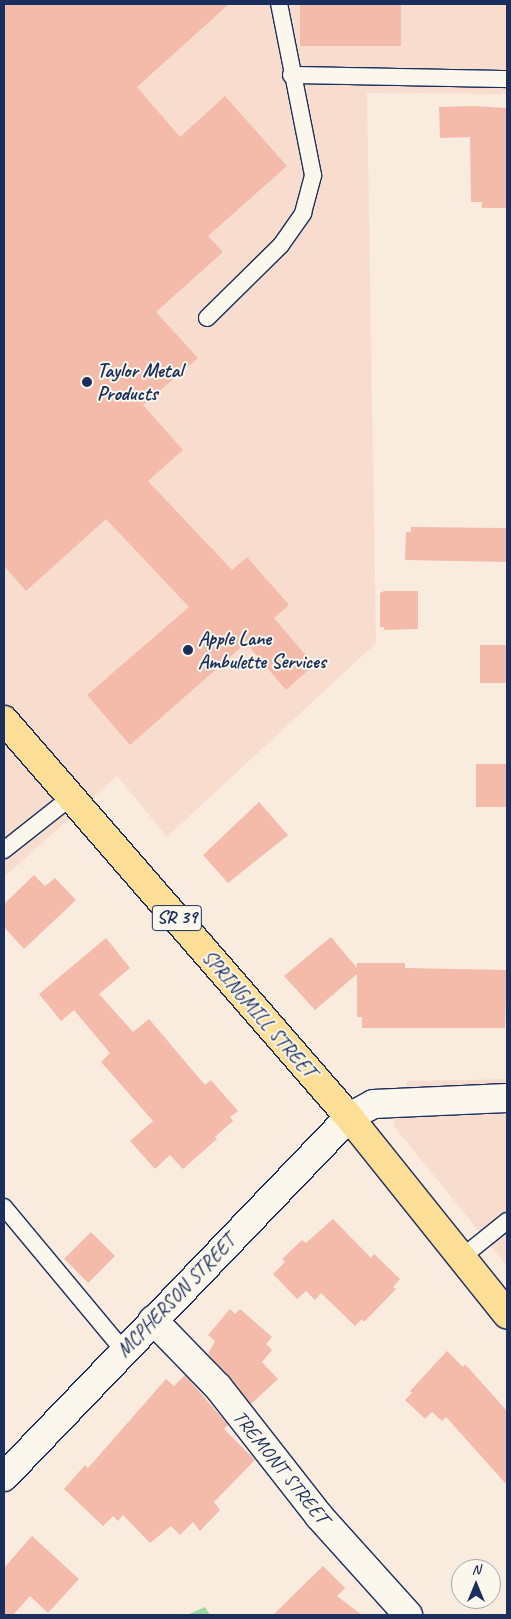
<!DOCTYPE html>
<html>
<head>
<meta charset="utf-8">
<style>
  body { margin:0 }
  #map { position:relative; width:511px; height:1619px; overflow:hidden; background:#faebdf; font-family:Caveat,sans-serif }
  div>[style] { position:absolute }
  .built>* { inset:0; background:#f8ddcf }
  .green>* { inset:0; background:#9dd9a0 }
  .building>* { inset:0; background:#f4bbab; transform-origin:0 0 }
  .roads { filter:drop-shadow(1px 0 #1b2f5e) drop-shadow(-1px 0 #1b2f5e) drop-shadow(0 1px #1b2f5e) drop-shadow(0 -1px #1b2f5e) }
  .service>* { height:16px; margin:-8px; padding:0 8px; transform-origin:8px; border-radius:8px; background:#fbf7ec }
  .minor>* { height:28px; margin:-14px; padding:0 14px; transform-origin:14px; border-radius:14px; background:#fbf7ec }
  .tertiary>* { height:28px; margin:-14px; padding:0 14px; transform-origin:14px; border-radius:14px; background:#fbf7ec }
  .primary>* { height:28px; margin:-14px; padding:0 14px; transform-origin:14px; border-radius:14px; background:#fdde96 }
  .dots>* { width:14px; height:14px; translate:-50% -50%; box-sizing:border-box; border:2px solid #fbf7ec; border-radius:50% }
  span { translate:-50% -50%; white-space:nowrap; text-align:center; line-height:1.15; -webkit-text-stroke:4px #fbf7ec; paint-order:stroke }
  .shield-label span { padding:1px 4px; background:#fbf7ec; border:1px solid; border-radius:4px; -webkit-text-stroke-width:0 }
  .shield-label { font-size:19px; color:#1b2f5e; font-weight:700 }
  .poi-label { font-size:20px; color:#1b2f5e; font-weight:700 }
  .left { translate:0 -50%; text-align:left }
  .street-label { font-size:20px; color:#1b2f5e }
  .frame { position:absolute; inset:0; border:5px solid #1b2f5e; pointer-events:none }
  .north { position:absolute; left:451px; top:1559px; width:50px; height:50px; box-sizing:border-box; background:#fbf7ec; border:1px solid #a1a7b3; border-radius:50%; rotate:0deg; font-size:14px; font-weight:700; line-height:20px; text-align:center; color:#1b2f5e }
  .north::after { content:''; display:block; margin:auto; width:18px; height:22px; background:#1b2f5e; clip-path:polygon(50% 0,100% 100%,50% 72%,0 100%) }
</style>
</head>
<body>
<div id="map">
  <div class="built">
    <div style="clip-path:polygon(4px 4px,507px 4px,507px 94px,367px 93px,376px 643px,167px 837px,117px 776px,4px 877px)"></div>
    <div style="clip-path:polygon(507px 1079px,507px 1266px,393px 1125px,408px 1081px)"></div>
  </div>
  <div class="green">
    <div style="clip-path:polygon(205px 1607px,210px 1615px,187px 1615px)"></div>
  </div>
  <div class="building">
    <div style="clip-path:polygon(4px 4px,229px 4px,137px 87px,180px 137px,225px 96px,287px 166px,208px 236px,223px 252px,156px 312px,198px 358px,143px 405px,183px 450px,148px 481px,232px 570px,247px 557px,289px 605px,274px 618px,314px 665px,286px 690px,246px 643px,130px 745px,87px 695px,189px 607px,106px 519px,26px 591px,4px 566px)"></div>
    <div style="left:300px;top:4px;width:101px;height:42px"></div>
    <div style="clip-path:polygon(474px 106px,507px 108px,507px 208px,482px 208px,482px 202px,471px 202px,470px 137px,440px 138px,439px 107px)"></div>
    <div style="clip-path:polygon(411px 527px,507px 528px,507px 562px,405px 560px,406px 532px,411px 532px)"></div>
    <div style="clip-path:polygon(384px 591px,418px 591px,418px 629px,384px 630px,384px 627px,380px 627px,380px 593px)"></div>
    <div style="left:480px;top:645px;width:27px;height:38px"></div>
    <div style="left:476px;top:764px;width:31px;height:43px"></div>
    <div style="clip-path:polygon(259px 802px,288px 835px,228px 883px,203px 855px)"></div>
    <div style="clip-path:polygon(34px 875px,45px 886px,55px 878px,76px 900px,24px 949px,4px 927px,4px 904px)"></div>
    <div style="clip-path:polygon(331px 937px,357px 968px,357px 963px,405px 963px,405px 968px,507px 970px,505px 1028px,362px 1028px,362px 1017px,357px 1017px,357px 974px,315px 1010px,284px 976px)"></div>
    <div style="clip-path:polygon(106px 938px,130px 968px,99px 994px,133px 1032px,149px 1019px,205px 1085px,211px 1080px,238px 1111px,230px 1117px,233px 1121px,215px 1137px,217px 1139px,183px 1169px,170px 1155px,155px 1169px,130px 1141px,153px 1121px,101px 1062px,110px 1053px,74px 1010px,61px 1021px,39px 994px)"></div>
    <div style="clip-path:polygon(333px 1219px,371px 1258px,374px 1254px,400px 1279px,393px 1287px,396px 1289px,364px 1322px,362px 1319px,355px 1326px,321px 1293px,315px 1300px,306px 1291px,297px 1299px,273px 1274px,285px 1262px,282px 1259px,302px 1240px,306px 1243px)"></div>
    <div style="left:91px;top:1232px;width:34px;height:38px;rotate:45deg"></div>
    <div style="clip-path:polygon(230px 1309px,235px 1314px,240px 1309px,272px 1337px,266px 1344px,272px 1350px,262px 1362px,278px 1379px,251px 1404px,208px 1354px,215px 1341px,208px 1335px)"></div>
    <div style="clip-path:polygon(447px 1351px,463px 1367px,465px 1364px,507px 1411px,507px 1485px,446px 1417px,442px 1421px,432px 1412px,425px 1419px,405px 1400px,412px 1393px,410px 1391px)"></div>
    <div style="clip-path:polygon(185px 1375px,228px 1425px,224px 1429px,255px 1460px,214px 1502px,220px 1510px,200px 1531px,193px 1522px,180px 1535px,171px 1526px,150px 1543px,123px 1515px,118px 1521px,113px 1516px,103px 1526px,64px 1489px,85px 1465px,88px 1468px,166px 1379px,174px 1386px)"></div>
    <div style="clip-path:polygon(32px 1536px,79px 1579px,48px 1613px,30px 1596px,13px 1615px,4px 1615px,4px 1568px)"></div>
    <div style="clip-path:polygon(323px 1566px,345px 1588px,337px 1596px,362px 1615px,273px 1615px)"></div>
  </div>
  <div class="roads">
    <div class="service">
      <div style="left:291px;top:75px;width:216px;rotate:1.1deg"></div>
      <div style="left:207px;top:318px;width:104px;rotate:-44.6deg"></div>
      <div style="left:281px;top:245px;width:39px;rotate:-55deg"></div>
      <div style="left:303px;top:213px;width:39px;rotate:-75deg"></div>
      <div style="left:313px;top:175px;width:174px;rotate:-101.2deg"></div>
      <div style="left:4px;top:850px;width:85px;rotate:-38.3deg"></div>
      <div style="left:4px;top:1207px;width:186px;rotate:50.2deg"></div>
      <div style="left:461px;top:1258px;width:59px;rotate:-38.8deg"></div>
    </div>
    <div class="minor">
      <div style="left:153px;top:1320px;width:93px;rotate:45.9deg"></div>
      <div style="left:218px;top:1387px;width:164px;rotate:51.9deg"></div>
      <div style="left:319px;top:1516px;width:133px;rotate:48deg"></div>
    </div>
    <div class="tertiary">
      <div style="left:4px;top:1477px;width:499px;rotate:-46.2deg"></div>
      <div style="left:349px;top:1117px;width:27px;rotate:-28deg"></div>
      <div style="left:373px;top:1104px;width:134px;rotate:-2.6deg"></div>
    </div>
    <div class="primary">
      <div style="left:4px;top:720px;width:526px;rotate:49.01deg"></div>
      <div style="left:349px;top:1117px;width:253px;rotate:51.3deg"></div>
    </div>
  </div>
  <div class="dots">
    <div style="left:87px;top:382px;background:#1b2f5e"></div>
    <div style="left:188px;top:650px;background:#1b2f5e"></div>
  </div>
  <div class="shield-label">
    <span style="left:177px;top:918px">SR 39</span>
  </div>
  <div class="poi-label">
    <span class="left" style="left:97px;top:382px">Taylor Metal<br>Products</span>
    <span class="left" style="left:198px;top:650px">Apple Lane<br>Ambulette Services</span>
  </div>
  <div class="street-label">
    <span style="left:259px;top:1014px;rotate:49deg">SPRINGMILL STREET</span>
    <span style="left:176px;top:1296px;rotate:-46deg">MCPHERSON STREET</span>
    <span style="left:281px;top:1467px;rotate:51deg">TREMONT STREET</span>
  </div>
  <div class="frame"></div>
  <div class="north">N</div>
</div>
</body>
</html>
